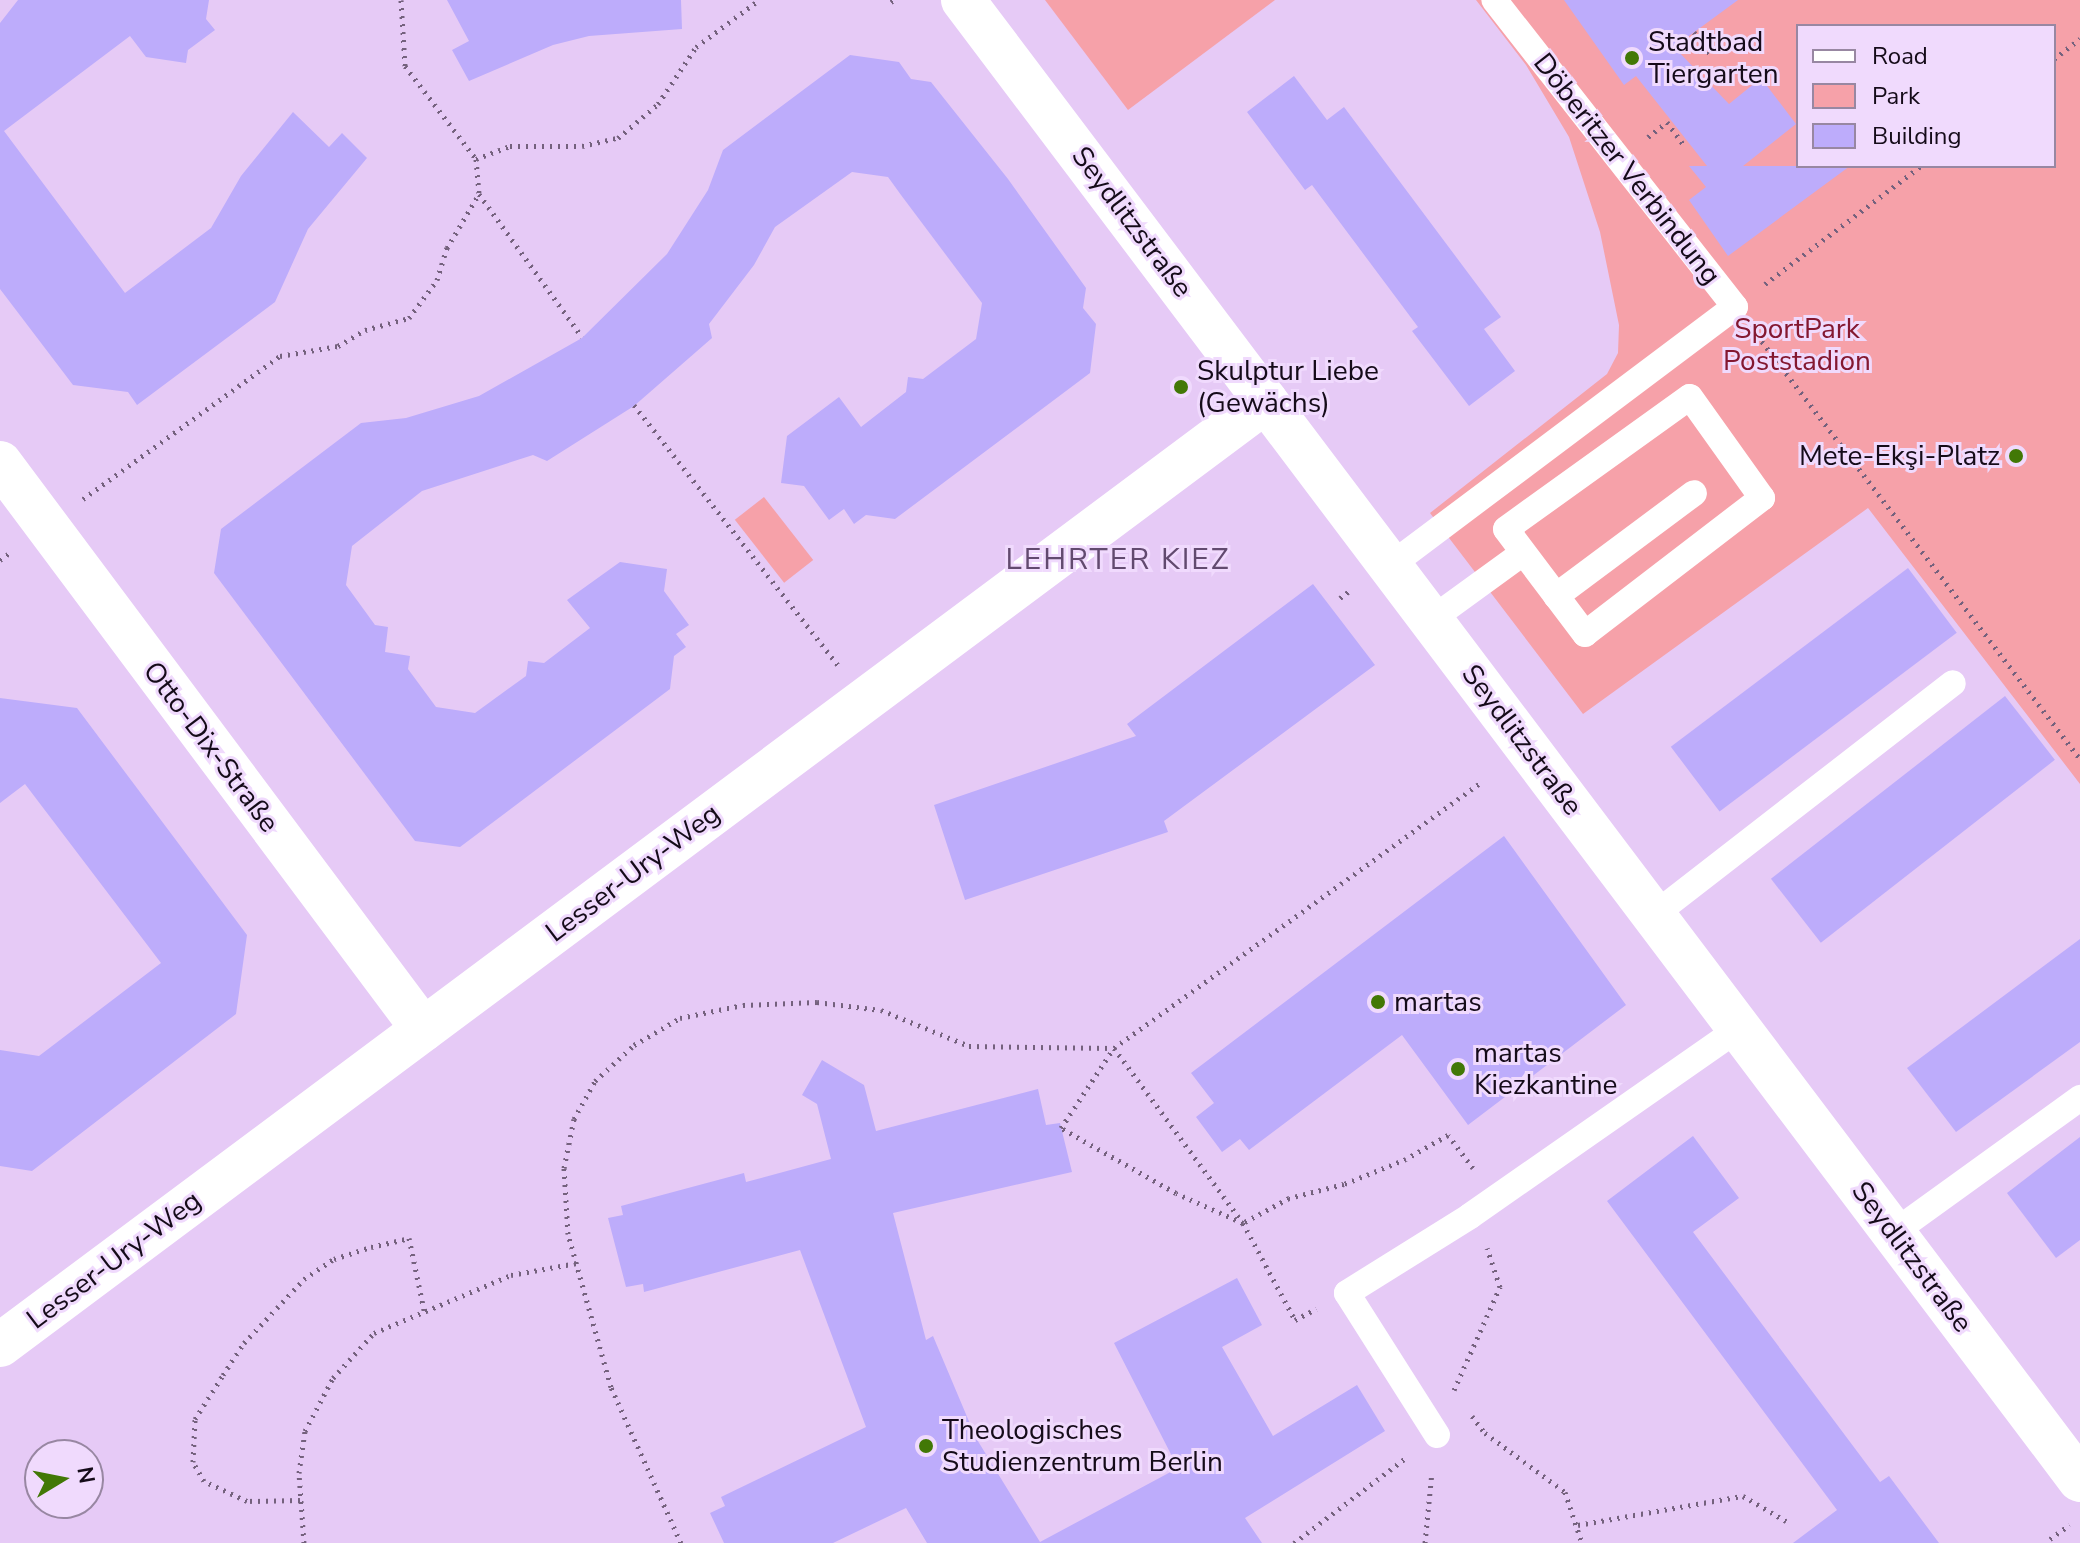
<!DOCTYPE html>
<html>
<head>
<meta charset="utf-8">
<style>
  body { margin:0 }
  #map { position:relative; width:2080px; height:1543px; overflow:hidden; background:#e6caf6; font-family:"Nunito Sans",sans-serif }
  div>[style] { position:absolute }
  .green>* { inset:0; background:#f6a1a9; transform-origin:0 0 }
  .building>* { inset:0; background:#bdacfb; transform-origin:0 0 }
  .path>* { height:5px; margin-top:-2.5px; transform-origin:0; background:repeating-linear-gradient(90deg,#74617d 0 2px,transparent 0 8px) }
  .service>* { height:26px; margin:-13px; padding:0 13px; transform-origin:13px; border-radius:13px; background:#fff }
  .minor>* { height:44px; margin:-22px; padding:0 22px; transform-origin:22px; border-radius:22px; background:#fff }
  .dots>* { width:22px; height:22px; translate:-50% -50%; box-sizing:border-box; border:4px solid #f0dafd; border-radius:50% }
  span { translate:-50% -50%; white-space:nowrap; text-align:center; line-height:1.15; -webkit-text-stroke:6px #f0dafd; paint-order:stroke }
  .poi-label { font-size:28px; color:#150b19 }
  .left { translate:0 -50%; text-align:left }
  .right { translate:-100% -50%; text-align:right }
  .street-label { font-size:28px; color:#150b19 }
  .park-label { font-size:28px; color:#841831 }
  .neighbourhood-label { font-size:30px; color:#624a6f; letter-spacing:2px }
  .legend { position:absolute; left:1796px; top:24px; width:260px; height:144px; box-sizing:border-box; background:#f0dafd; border:2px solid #9887a2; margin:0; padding:10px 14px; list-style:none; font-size:24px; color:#150b19 }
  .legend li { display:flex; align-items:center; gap:16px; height:40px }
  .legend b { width:40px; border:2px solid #9887a2 }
  .north { position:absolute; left:24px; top:1439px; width:80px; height:80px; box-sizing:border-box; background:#f0dafd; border:2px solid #9887a2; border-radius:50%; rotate:80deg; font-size:22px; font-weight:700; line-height:32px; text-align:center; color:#150b19 }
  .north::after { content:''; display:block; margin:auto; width:28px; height:36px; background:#427806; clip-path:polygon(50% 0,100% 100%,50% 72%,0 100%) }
</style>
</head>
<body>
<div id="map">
  <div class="green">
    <div style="clip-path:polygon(1045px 0,1275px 0,1128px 110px)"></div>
    <div style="clip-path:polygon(evenodd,1476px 0,2080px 0,2080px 784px,1868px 508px,1583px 714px,1430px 513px,1607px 374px,1618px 353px,1619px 325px,1600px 232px,1569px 137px,1526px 65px,1476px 0,1798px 26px,2054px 26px,2054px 166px,1798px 166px,1798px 26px)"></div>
    <div style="left:764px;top:497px;width:80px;height:37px;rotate:52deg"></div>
  </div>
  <div class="building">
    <div style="clip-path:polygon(18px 0,209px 0,206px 19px,215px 30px,188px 50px,186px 63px,146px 57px,130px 36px,4px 131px,125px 293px,211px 228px,241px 176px,293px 112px,329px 147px,342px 133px,367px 158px,308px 229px,275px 302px,137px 405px,128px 392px,73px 385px,0 289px,0 23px)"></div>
    <div style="clip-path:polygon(447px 0,681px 0,682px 29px,589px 36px,553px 45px,469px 81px,452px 50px,469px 41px)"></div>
    <div style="clip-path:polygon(1564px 0,1738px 0,1674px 47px,1729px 104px,1761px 78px,1796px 124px,1743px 166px,1850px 166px,1728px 256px,1689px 200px,1706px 187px,1689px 166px,1707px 166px,1636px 76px,1624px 85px)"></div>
    <div style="clip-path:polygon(850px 55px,899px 62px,911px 79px,931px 82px,1008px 179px,1086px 288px,1083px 308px,1096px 324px,1090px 373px,895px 519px,866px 515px,854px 524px,844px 509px,829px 520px,804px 486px,781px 483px,787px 436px,839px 397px,861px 427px,906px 392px,908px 377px,923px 379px,976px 339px,982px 303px,901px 195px,888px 177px,852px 172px,775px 227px,754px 265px,709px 324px,712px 338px,634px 406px,547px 461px,533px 455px,422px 491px,352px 546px,346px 585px,375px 625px,388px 627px,385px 652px,410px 656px,408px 669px,436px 707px,475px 713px,526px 676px,528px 661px,544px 663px,590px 628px,567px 600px,620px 562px,667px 569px,664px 591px,689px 625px,676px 634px,686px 647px,674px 656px,670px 689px,460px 847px,415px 841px,214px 573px,221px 529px,361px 423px,406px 418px,479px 396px,582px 338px,667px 254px,708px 190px,723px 150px)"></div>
    <div style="clip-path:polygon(1294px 76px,1327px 120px,1344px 107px,1501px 317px,1484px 329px,1515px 371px,1469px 406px,1412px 331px,1418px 327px,1312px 185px,1305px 190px,1247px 112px)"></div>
    <div style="left:1908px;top:568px;width:81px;height:297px;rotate:53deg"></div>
    <div style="clip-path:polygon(1313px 584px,1375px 665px,1164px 821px,1168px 832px,965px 900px,934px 805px,1136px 736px,1127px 724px)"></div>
    <div style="left:2005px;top:696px;width:81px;height:297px;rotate:52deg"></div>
    <div style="clip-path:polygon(0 698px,77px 708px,247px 935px,236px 1014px,32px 1171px,0 1166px,0 1050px,39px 1056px,161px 963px,25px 784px,0 803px)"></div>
    <div style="clip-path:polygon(1504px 836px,1626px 1005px,1468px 1125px,1402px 1035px,1249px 1150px,1240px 1139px,1222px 1152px,1196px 1117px,1214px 1103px,1191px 1073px)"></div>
    <div style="clip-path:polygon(2080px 939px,2080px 1042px,1956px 1132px,1907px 1068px)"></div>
    <div style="clip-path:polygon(822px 1060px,864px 1085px,876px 1131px,1038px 1089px,1046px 1125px,1060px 1123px,1072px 1172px,893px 1213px,926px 1340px,933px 1336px,976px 1438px,1040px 1542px,1178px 1468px,1114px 1343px,1237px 1278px,1262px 1325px,1222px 1347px,1273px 1436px,1357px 1385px,1385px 1431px,1245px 1518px,1262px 1543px,927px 1543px,906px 1508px,833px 1543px,724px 1543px,710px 1513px,725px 1506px,721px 1497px,866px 1427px,800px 1250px,644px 1292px,643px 1284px,626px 1287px,608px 1218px,623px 1215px,621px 1206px,744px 1173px,746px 1182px,831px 1159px,817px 1104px,802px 1095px)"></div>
    <div style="clip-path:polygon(1693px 1136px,1739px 1198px,1693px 1232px,1880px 1482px,1889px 1476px,1939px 1543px,1793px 1543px,1837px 1510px,1607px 1201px)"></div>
    <div style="clip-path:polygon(2080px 1137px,2080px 1240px,2056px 1258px,2007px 1193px)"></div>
  </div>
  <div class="path">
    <div style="left:401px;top:0;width:66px;rotate:86.5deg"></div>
    <div style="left:405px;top:66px;width:117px;rotate:52.6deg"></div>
    <div style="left:476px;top:159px;width:35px;rotate:85deg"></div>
    <div style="left:479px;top:194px;width:176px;rotate:54.2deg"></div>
    <div style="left:891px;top:2px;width:4px;rotate:-34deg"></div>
    <div style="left:1694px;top:32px;width:27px;rotate:54deg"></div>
    <div style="left:2054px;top:59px;width:33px;rotate:-38deg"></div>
    <div style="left:1648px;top:137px;width:24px;rotate:-38deg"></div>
    <div style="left:1667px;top:122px;width:27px;rotate:54deg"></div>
    <div style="left:476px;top:159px;width:36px;rotate:-21deg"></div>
    <div style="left:510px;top:146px;width:72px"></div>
    <div style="left:582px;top:146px;width:37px;rotate:-13deg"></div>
    <div style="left:618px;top:138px;width:52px;rotate:-40.4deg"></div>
    <div style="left:658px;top:104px;width:69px;rotate:-56.3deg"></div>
    <div style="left:696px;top:47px;width:79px;rotate:-36.7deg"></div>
    <div style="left:1765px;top:284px;width:196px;rotate:-37.1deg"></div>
    <div style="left:1757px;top:335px;width:533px;rotate:52.7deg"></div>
    <div style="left:634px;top:405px;width:332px;rotate:51.9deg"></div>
    <div style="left:83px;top:499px;width:243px;rotate:-36deg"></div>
    <div style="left:280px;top:356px;width:59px;rotate:-9.8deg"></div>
    <div style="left:338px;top:346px;width:31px;rotate:-31deg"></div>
    <div style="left:365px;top:330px;width:46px;rotate:-15.3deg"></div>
    <div style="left:409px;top:318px;width:47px;rotate:-53.6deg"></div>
    <div style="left:437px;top:280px;width:34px;rotate:-73deg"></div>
    <div style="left:447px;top:248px;width:63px;rotate:-59.3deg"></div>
    <div style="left:0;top:560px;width:14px;rotate:-36deg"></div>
    <div style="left:1340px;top:598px;width:15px;rotate:-37deg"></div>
    <div style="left:1114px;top:1048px;width:217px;rotate:53.6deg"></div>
    <div style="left:1243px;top:1223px;width:110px;rotate:61.8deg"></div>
    <div style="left:1295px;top:1320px;width:24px;rotate:-28deg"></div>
    <div style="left:1473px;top:1168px;width:41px;rotate:-127.1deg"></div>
    <div style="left:1448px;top:1135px;width:48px;rotate:150.3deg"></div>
    <div style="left:1406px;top:1159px;width:67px;rotate:158deg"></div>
    <div style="left:1344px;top:1184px;width:57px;rotate:165.7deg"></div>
    <div style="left:1289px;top:1198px;width:52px;rotate:151.5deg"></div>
    <div style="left:1243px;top:1223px;width:73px;rotate:-155.9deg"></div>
    <div style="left:1176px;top:1193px;width:132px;rotate:-150.5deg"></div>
    <div style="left:1061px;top:1128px;width:96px;rotate:-56.5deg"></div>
    <div style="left:1114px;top:1048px;width:452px;rotate:-35.9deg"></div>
    <div style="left:1454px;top:1390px;width:113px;rotate:-65.9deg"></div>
    <div style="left:1500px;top:1287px;width:41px;rotate:-108.4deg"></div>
    <div style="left:1472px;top:1416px;width:21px;rotate:53deg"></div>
    <div style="left:1485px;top:1433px;width:99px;rotate:36.4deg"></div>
    <div style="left:1565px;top:1492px;width:54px;rotate:71.6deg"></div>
    <div style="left:300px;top:1500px;width:53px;rotate:178.9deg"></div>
    <div style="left:247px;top:1501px;width:47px;rotate:-155.1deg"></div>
    <div style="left:204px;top:1481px;width:22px;rotate:-120deg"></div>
    <div style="left:193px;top:1462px;width:43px;rotate:-87.3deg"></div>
    <div style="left:195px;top:1419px;width:52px;rotate:-57.5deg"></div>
    <div style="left:223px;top:1375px;width:38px;rotate:-57deg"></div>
    <div style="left:244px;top:1343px;width:88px;rotate:-46.8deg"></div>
    <div style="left:304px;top:1279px;width:36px;rotate:-34deg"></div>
    <div style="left:334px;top:1259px;width:39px;rotate:-18deg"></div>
    <div style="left:371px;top:1247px;width:39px;rotate:-13deg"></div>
    <div style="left:409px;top:1238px;width:74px;rotate:78.2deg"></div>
    <div style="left:1578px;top:1525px;width:168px;rotate:-10deg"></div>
    <div style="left:1743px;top:1496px;width:50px;rotate:30.2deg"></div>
    <div style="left:2050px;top:1539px;width:24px;rotate:-36deg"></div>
    <div style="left:304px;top:1543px;width:70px;rotate:-94.1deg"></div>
    <div style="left:299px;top:1473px;width:42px;rotate:-81.9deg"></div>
    <div style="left:305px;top:1431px;width:60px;rotate:-62.2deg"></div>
    <div style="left:333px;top:1378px;width:61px;rotate:-47.7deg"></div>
    <div style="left:374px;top:1333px;width:149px;rotate:-22.9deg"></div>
    <div style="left:511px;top:1275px;width:67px;rotate:-10.3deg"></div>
    <div style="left:681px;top:1543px;width:171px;rotate:-114.2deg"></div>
    <div style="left:611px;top:1387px;width:159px;rotate:-105.7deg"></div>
    <div style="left:568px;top:1234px;width:66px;rotate:-93.5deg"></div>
    <div style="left:564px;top:1168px;width:50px;rotate:-78.5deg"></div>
    <div style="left:574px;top:1119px;width:43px;rotate:-61.1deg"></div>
    <div style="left:595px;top:1081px;width:53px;rotate:-42.7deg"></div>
    <div style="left:634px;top:1045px;width:53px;rotate:-30.4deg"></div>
    <div style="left:680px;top:1018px;width:64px;rotate:-11.7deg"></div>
    <div style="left:743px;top:1005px;width:74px;rotate:-2.3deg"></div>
    <div style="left:817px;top:1002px;width:64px;rotate:7.1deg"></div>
    <div style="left:881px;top:1010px;width:95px;rotate:22.2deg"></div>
    <div style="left:969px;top:1046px;width:144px;rotate:0.8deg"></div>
    <div style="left:1294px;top:1543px;width:142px;rotate:-37.3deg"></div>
    <div style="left:1425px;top:1543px;width:71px;rotate:-84.4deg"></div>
  </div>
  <div class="service">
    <div style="left:1690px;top:397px;width:124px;rotate:54.5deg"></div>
    <div style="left:1762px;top:498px;width:223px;rotate:142.5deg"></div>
    <div style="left:1585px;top:634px;width:131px;rotate:-127deg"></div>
    <div style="left:1506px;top:529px;width:226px;rotate:-35.7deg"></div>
    <div style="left:1391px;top:565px;width:430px;rotate:-36.9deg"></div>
    <div style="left:1735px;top:307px;width:390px;rotate:-128.1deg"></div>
    <div style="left:1556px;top:596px;width:172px;rotate:-36.7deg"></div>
    <div style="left:1432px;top:619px;width:112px;rotate:-36deg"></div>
    <div style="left:1654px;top:915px;width:378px;rotate:-37.8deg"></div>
    <div style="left:1893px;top:1233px;width:231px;rotate:-35.8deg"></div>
    <div style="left:1437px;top:1435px;width:168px;rotate:-122.4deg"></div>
    <div style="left:1347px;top:1293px;width:145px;rotate:-32deg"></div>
    <div style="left:1470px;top:1216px;width:328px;rotate:-34.9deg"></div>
  </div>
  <div class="minor">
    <div style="left:963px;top:0;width:1854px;rotate:52.96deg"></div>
    <div style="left:0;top:463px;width:707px;rotate:53.23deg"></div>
    <div style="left:0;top:1345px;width:1579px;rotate:-36.71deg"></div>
  </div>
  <div class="dots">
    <div style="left:1632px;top:58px;background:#427806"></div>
    <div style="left:1181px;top:387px;background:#427806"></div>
    <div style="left:2016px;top:456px;background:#427806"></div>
    <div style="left:1378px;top:1002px;background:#427806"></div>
    <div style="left:1458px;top:1069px;background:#427806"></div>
    <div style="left:926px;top:1446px;background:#427806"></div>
  </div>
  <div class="poi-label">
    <span class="left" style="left:1648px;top:58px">Stadtbad<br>Tiergarten</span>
    <span class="left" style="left:1197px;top:387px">Skulptur Liebe<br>(Gewächs)</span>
    <span class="right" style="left:2000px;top:456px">Mete-Ekşi-Platz</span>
    <span class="left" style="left:1394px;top:1002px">martas</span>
    <span class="left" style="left:1474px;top:1069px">martas<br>Kiezkantine</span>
    <span class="left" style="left:942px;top:1446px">Theologisches<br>Studienzentrum Berlin</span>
  </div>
  <div class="street-label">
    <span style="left:1627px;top:169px;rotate:52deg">Döberitzer Verbindung</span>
    <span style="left:1132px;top:222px;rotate:53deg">Seydlitzstraße</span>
    <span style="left:1522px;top:740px;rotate:53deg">Seydlitzstraße</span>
    <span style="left:211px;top:747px;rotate:53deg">Otto-Dix-Straße</span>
    <span style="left:633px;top:873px;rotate:-37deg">Lesser-Ury-Weg</span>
    <span style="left:1912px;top:1257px;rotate:53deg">Seydlitzstraße</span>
    <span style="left:114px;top:1260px;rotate:-37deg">Lesser-Ury-Weg</span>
  </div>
  <div class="park-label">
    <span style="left:1797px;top:345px">SportPark<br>Poststadion</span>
  </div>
  <div class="neighbourhood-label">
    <span style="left:1118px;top:560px">LEHRTER KIEZ</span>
  </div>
  <ul class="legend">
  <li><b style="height:10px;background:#fff"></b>Road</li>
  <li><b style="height:22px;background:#f6a1a9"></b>Park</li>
  <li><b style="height:22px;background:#bdacfb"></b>Building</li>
  </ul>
  <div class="north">N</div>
</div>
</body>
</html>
